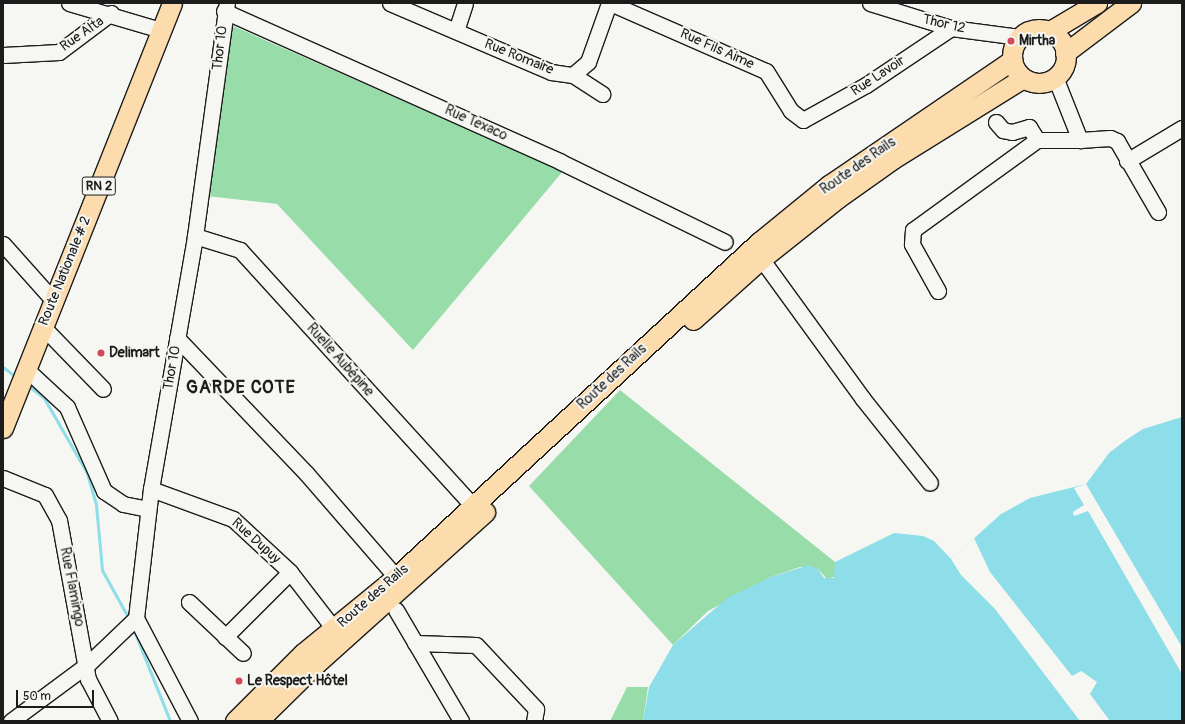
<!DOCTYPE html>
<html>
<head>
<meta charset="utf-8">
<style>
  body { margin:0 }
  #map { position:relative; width:1185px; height:724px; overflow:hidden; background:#f6f6f2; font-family:Pangolin,sans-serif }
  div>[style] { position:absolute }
  .green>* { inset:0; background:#98dda9 }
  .water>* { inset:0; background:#8edee9 }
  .pier>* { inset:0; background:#f6f6f2 }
  .stream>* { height:3px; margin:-1.5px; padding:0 1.5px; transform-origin:1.5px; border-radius:1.5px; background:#8edee9 }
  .roads { filter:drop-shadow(1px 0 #1c1c1c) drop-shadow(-1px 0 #1c1c1c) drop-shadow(0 1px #1c1c1c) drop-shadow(0 -1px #1c1c1c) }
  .minor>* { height:15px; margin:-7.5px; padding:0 7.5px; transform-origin:7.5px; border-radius:7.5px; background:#f6f6f2 }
  .major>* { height:19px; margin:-9.5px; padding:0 9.5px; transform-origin:9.5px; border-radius:9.5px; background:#fcdcac }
  .major>.ring { margin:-9.5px; padding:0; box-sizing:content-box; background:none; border:19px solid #fcdcac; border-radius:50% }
  .dots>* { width:11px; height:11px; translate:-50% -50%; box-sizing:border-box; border:2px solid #f6f6f2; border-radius:50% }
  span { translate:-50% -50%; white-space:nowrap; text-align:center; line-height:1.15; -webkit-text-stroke:4px #f6f6f2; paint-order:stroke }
  .shield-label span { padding:1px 3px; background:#f6f6f2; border:1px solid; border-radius:3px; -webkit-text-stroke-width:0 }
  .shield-label { font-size:13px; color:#1c1c1c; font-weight:700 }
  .street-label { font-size:14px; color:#1c1c1c }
  .poi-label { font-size:14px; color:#1c1c1c; font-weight:700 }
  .left { translate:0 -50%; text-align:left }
  .district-label { font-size:18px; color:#1c1c1c; font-weight:700; letter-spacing:1px }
  .frame { position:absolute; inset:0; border:4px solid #1c1c1c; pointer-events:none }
  .scale { position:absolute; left:16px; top:690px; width:78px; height:18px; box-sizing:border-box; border:2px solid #1c1c1c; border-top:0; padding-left:5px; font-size:12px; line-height:14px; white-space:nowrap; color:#1c1c1c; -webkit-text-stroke:3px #f6f6f2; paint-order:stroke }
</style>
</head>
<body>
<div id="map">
  <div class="green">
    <div style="clip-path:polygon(233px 26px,563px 171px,413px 350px,277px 204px,207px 196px)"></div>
    <div style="clip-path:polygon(620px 390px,835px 562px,837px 576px,827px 579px,818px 569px,800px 567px,771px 577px,708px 611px,673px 645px,529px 486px)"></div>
    <div style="clip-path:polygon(627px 687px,648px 687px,643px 721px,610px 721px)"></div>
  </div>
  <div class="water">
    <div style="clip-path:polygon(1182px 417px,1182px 721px,643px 721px,649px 687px,673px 645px,727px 598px,771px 577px,809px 565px,818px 569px,824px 578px,834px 578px,835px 562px,894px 533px,923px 536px,934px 541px,951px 559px,1001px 514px,1030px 498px,1086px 484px,1109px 453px,1126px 440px,1143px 429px)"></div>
  </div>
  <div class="pier">
    <div style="clip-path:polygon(1086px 484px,1182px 647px,1182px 674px,1088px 511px,1074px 516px,1073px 512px,1084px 505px,1074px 488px)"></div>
    <div style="clip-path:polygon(974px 538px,990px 572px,1072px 676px,1081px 671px,1097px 682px,1090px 694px,1110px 721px,1080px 721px,995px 609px,961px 575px,951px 559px)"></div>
  </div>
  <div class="stream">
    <div style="left:3px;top:367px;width:16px;rotate:38deg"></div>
    <div style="left:27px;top:385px;width:21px;rotate:37deg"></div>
    <div style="left:44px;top:398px;width:86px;rotate:60.2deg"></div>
    <div style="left:87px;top:473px;width:33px;rotate:74deg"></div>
    <div style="left:96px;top:505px;width:65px;rotate:84.7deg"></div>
    <div style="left:102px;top:570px;width:56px;rotate:61.1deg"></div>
    <div style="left:133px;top:628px;width:100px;rotate:68.3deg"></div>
  </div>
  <div class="roads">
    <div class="minor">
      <div style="left:69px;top:3px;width:96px;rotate:16.4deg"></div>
      <div style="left:390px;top:3px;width:175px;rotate:23.2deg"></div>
      <div style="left:551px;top:72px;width:22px;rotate:8deg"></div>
      <div style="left:573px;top:75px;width:20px;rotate:-41deg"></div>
      <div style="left:588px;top:62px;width:63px;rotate:-70.4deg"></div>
      <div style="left:610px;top:3px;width:170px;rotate:23.6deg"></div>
      <div style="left:766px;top:71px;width:47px;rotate:58deg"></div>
      <div style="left:791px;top:111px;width:15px;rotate:37deg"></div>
      <div style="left:803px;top:120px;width:72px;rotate:-29.1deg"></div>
      <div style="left:866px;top:85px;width:102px;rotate:-33.8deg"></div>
      <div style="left:870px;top:3px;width:85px;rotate:17.2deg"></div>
      <div style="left:951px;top:28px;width:69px;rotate:7.5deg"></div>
      <div style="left:224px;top:11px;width:369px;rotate:24.1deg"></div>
      <div style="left:561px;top:162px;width:182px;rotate:26deg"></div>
      <div style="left:456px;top:31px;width:29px;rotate:-72deg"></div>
      <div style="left:3px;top:55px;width:56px;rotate:-3.1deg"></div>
      <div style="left:59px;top:52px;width:65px;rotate:-36.9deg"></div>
      <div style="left:573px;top:75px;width:35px;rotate:33deg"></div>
      <div style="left:1055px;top:77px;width:68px;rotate:68.4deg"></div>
      <div style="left:1080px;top:140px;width:30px;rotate:-4deg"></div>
      <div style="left:1110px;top:138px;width:8px;rotate:23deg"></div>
      <div style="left:1117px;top:141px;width:82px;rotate:60deg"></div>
      <div style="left:996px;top:122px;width:11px;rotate:49deg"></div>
      <div style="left:1003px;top:130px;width:9px;rotate:13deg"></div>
      <div style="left:1012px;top:132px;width:18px;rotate:-16deg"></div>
      <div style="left:1029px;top:127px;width:15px;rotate:58deg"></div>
      <div style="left:1127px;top:161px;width:64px;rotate:-31deg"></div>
      <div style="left:195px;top:236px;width:47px;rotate:17.3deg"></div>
      <div style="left:240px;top:250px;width:346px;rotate:47.7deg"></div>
      <div style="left:3px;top:244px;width:76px;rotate:48.2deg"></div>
      <div style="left:765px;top:264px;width:167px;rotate:54deg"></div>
      <div style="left:863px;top:399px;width:107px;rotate:51.4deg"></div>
      <div style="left:938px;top:291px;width:54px;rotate:-119deg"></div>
      <div style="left:912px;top:244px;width:14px;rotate:-86deg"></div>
      <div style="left:913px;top:230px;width:153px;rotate:-36deg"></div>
      <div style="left:1037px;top:140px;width:43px"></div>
      <div style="left:43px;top:327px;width:86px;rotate:45.9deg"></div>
      <div style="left:177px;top:338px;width:187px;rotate:46.3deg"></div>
      <div style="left:306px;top:473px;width:138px;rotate:49.1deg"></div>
      <div style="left:26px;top:369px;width:56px;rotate:42.8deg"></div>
      <div style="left:67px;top:407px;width:92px;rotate:66.2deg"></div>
      <div style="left:104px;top:491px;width:23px;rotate:34deg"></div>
      <div style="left:123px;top:504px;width:25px;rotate:11deg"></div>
      <div style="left:3px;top:478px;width:45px;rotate:22deg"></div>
      <div style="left:45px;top:495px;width:29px;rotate:61deg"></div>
      <div style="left:59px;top:520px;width:162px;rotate:79.7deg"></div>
      <div style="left:88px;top:679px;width:47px;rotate:62.4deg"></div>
      <div style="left:151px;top:489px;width:87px;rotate:20.1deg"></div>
      <div style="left:233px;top:519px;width:78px;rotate:42.9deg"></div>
      <div style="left:290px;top:572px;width:72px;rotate:52.3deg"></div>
      <div style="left:189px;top:602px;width:74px;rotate:43.4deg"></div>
      <div style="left:396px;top:610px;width:129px;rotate:59.6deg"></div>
      <div style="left:225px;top:637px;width:92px;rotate:-45deg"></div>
      <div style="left:415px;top:643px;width:61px;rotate:1.9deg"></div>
      <div style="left:476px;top:645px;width:88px;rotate:46.8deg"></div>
      <div style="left:536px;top:709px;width:12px;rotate:99deg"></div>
      <div style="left:11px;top:721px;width:96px;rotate:-36.5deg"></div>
      <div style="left:88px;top:664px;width:66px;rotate:-43.8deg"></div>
      <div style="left:190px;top:721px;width:116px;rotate:-117.7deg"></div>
      <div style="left:136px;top:618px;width:130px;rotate:-83.4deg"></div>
      <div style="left:151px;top:489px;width:257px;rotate:-80.1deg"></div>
      <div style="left:195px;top:236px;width:235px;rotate:-82.2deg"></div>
    </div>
    <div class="major">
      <div class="ring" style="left:1012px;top:29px;width:35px;height:35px"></div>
      <div style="left:1050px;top:31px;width:55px;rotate:-30.8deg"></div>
      <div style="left:1065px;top:53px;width:83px;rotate:-37.1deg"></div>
      <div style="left:693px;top:320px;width:90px;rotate:-41.8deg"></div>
      <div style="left:760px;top:260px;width:100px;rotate:-38.5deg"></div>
      <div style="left:838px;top:198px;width:67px;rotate:-35.3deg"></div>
      <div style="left:893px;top:159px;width:153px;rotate:-31.9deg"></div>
      <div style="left:3px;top:428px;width:457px;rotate:-68.3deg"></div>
      <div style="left:235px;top:721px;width:96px;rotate:-45deg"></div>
      <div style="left:303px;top:653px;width:120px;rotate:-39.3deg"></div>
      <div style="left:396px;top:577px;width:494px;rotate:-42.7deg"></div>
      <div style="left:759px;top:242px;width:90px;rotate:-39.2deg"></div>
      <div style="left:829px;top:185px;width:222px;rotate:-34.3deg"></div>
      <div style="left:258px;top:721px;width:83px;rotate:-44.5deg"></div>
      <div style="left:317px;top:663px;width:226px;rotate:-41.9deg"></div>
    </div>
  </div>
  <div class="dots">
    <div style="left:1011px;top:41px;background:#d1495b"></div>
    <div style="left:101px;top:353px;background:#d1495b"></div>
    <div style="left:239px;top:681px;background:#d1495b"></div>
  </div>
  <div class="shield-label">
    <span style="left:99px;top:186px">RN 2</span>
  </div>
  <div class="street-label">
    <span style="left:944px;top:24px;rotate:13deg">Thor 12</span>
    <span style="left:82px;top:34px;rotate:-35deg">Rue Alta</span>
    <span style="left:220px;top:48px;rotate:-83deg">Thor 10</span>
    <span style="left:717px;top:49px;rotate:24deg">Rue Fils Aime</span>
    <span style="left:519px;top:57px;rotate:22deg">Rue Romaire</span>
    <span style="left:878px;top:76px;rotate:-33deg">Rue Lavoir</span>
    <span style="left:476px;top:123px;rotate:24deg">Rue Texaco</span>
    <span style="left:858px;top:166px;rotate:-35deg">Route des Rails</span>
    <span style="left:65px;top:271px;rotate:-68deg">Route Nationale # 2</span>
    <span style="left:340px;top:360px;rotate:48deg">Ruelle Aubépine</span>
    <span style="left:172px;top:368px;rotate:-80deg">Thor 10</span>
    <span style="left:612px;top:377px;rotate:-43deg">Route des Rails</span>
    <span style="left:256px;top:541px;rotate:42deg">Rue Dupuy</span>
    <span style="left:72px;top:587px;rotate:79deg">Rue Flamingo</span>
    <span style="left:373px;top:596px;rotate:-41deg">Route des Rails</span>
  </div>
  <div class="poi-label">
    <span class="left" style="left:1019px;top:41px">Mirtha</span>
    <span class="left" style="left:109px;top:353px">Delimart</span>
    <span class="left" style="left:247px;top:681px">Le Respect Hôtel</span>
  </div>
  <div class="district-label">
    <span style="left:241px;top:388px">GARDE COTE</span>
  </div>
  <div class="frame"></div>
  <div class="scale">50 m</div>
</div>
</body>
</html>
